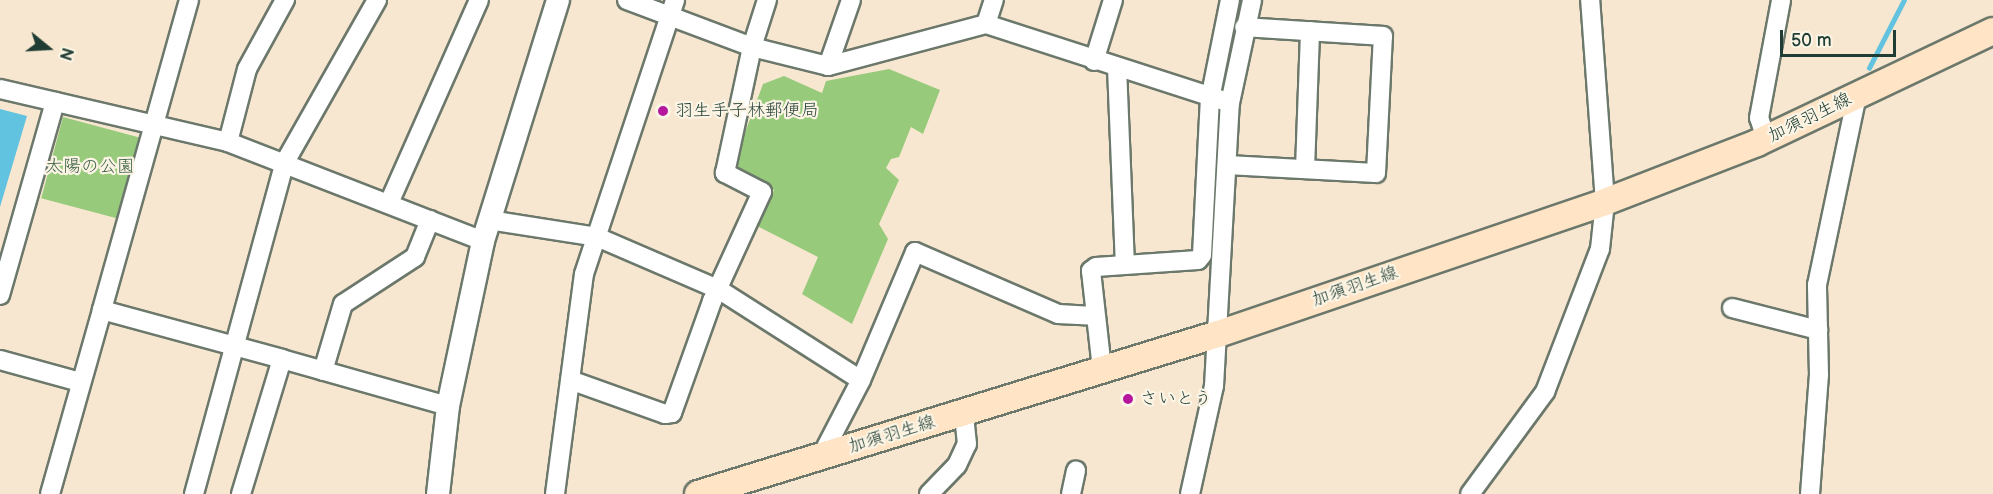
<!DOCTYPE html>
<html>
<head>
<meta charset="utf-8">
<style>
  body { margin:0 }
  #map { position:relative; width:1993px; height:494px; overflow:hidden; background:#f8e7d0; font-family:"Balsamiq Sans","Klee One",sans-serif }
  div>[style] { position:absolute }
  .green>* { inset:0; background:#97ca7a; transform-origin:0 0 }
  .water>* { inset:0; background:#61c3df }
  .stream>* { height:4.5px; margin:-2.25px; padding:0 2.25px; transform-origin:2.25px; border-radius:2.25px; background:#61c3df }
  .roads { filter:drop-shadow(2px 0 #6b786b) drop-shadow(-2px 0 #6b786b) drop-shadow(0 2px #6b786b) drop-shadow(0 -2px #6b786b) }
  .minor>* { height:18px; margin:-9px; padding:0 9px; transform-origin:9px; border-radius:9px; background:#fff }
  .tertiary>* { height:22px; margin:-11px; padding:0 11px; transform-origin:11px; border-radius:11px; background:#fff }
  .secondary>* { height:26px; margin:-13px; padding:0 13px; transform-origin:13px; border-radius:13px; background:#ffe4c6 }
  .dots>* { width:16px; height:16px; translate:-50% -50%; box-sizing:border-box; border:3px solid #fcf5e5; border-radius:50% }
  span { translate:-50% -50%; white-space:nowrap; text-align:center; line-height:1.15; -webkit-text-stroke:4.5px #fcf5e5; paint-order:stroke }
  .poi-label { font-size:18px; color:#1f3d34 }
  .left { translate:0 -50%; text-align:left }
  .street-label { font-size:18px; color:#1f3d34 }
  .park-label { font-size:18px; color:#3d6046 }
  .north { position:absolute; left:18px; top:18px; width:60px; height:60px; -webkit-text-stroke:4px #fcf5e5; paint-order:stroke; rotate:108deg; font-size:16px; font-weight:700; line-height:24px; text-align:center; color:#1f3d34 }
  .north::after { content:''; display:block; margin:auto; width:21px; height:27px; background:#1f3d34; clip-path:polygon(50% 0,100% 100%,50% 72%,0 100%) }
  .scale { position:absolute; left:1780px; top:30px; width:116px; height:27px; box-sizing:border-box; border:3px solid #1f3d34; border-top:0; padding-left:8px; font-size:18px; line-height:21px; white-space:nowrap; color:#1f3d34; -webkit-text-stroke:4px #fcf5e5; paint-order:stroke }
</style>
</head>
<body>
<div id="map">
  <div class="green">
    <div style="clip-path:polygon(889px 69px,940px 90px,923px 134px,911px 127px,899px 157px,891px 159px,886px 168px,899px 180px,879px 224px,888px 239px,852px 324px,802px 294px,818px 257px,757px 226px,774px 190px,733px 165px,763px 84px,784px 76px,822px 93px,826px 81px)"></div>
    <div style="left:63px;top:117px;width:80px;height:84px;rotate:15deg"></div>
  </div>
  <div class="water">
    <div style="clip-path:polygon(0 109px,27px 116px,0 207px)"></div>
  </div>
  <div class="stream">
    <div style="left:1235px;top:21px;width:22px;rotate:-77deg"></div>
    <div style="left:1869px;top:68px;width:76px;rotate:-62.8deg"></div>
    <div style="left:1212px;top:248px;width:135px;rotate:-86.6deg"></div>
  </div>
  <div class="roads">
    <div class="minor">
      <div style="left:189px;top:0;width:322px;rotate:105.7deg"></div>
      <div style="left:102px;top:310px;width:187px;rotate:15.2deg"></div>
      <div style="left:627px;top:0;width:134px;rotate:20.6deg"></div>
      <div style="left:752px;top:47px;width:78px;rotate:14deg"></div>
      <div style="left:828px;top:66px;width:163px;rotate:-14.9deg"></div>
      <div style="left:986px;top:24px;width:256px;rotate:17.9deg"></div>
      <div style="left:986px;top:24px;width:25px;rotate:-72deg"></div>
      <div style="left:1094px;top:61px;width:64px;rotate:-72.7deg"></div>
      <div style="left:828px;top:66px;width:70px;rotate:-70.8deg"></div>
      <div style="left:1117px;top:67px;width:198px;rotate:87.7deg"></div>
      <div style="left:0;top:89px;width:234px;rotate:13.1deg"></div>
      <div style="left:228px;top:142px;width:274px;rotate:21.2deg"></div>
      <div style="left:1766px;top:139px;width:22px;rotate:-108deg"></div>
      <div style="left:1759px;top:118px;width:120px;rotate:-79.4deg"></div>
      <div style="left:228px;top:142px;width:75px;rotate:-75.4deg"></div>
      <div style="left:247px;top:69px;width:79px;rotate:-61.2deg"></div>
      <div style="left:1227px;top:165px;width:149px;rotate:3.1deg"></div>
      <div style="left:1376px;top:173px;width:137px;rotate:-87.1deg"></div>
      <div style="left:1383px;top:36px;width:139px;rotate:-176.3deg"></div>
      <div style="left:1305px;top:169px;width:138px;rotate:-87.9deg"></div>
      <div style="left:389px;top:203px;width:222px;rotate:-66.1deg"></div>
      <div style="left:489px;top:220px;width:109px;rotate:8.9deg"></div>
      <div style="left:597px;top:237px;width:132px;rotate:23.3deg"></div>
      <div style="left:718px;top:289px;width:169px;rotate:32.5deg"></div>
      <div style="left:861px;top:380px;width:87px;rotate:117.5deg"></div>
      <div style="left:0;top:295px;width:201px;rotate:-74.1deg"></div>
      <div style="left:1732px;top:308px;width:89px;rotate:14.3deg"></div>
      <div style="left:0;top:360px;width:83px;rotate:15.4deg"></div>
      <div style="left:1102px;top:369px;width:99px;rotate:-96.4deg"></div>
      <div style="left:1091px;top:271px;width:6px;rotate:-39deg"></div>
      <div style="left:1096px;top:267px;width:102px;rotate:-3.9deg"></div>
      <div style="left:1198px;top:260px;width:6px;rotate:-51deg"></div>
      <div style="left:1202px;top:255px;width:156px;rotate:-87.1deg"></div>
      <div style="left:1210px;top:99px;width:101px;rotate:-78.6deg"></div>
      <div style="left:323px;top:371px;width:70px;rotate:-73.4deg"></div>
      <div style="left:343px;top:304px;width:86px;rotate:-33.1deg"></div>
      <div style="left:415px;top:257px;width:40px;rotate:-68deg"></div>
      <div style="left:570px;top:380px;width:101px;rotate:19.7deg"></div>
      <div style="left:665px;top:414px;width:7px;rotate:-8deg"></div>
      <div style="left:672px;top:413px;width:119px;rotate:-70.3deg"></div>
      <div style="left:712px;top:301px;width:120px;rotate:-65.4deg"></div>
      <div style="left:762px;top:192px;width:42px;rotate:-152.8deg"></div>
      <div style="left:725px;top:173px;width:129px;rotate:-77.9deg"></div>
      <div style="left:752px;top:47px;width:49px;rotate:-72.3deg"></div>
      <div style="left:861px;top:380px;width:139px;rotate:-67.1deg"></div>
      <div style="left:915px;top:252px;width:156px;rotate:23.4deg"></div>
      <div style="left:1058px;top:314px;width:36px;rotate:3deg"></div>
      <div style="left:50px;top:494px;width:191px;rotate:-74.2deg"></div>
      <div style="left:194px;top:494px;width:344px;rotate:-74.7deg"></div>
      <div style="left:285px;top:162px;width:186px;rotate:-60.4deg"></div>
      <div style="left:241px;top:494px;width:141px;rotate:-73.1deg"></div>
      <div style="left:282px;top:359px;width:173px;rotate:15.8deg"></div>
      <div style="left:555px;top:494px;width:222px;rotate:-82.5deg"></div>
      <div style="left:584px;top:274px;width:289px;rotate:-71.6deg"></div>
      <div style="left:929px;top:494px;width:40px;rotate:-46deg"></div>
      <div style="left:957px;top:465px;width:23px;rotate:-65deg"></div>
      <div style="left:967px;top:444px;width:31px;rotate:-96deg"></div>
      <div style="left:1071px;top:494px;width:24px;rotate:-78deg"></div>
      <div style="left:1190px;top:494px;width:111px;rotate:-77.5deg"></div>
      <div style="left:1214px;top:386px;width:283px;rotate:-86.8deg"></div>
      <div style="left:1230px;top:103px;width:105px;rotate:-77.9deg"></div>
      <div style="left:1470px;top:494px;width:127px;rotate:-53.7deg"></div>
      <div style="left:1545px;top:392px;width:153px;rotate:-69deg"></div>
      <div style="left:1600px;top:249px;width:47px;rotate:-83.9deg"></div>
      <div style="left:1605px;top:202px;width:203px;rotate:-94.2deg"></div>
      <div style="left:1810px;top:494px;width:119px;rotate:-85.7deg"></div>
      <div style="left:1819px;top:375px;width:90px;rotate:-91.3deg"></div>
      <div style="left:1817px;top:285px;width:194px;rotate:-78.1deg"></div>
    </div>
    <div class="tertiary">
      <div style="left:438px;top:494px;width:89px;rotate:-83.5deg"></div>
      <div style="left:448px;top:406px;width:169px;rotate:-78deg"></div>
      <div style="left:483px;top:241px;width:252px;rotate:-72.7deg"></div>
    </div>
    <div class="secondary">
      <div style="left:698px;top:494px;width:544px;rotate:-17.1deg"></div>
      <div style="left:1218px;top:334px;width:409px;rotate:-18.8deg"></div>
      <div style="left:1605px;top:202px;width:163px;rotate:-21.2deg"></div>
      <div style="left:1757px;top:143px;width:261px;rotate:-25.4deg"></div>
    </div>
  </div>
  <div class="dots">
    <div style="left:663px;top:111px;background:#b5179e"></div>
    <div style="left:1128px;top:399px;background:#b5179e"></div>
  </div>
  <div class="poi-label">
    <span class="left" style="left:675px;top:111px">羽生手子林郵便局</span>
    <span class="left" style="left:1140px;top:399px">さいとう</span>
  </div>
  <div class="street-label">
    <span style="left:1810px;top:118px;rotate:-26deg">加須羽生線</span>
    <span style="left:1355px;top:287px;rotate:-19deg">加須羽生線</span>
    <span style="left:892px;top:435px;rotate:-17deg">加須羽生線</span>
  </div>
  <div class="park-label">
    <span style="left:90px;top:167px">太陽の公園</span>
  </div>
  <div class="north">N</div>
  <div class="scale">50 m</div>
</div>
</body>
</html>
